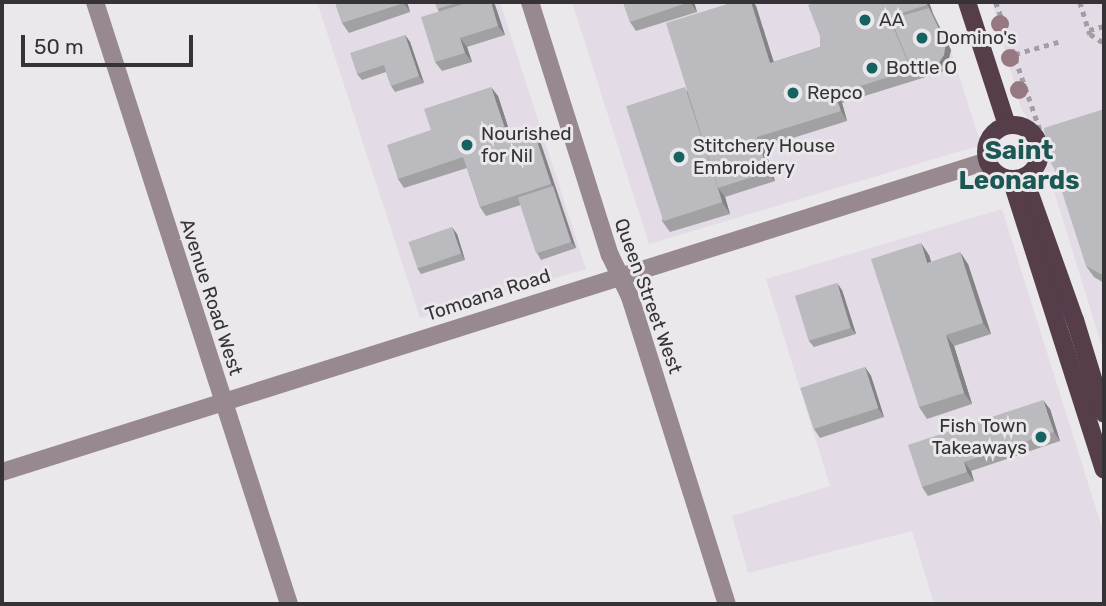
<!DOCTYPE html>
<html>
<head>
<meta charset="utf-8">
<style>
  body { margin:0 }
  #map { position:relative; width:1106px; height:606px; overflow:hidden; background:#ebe8ec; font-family:Rubik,sans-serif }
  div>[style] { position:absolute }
  .built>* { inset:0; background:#e3dbe5 }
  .path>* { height:4.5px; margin-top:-2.25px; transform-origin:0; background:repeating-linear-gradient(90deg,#a29fa3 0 5px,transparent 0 10px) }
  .minor>* { height:18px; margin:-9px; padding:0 9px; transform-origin:9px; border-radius:9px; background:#988991 }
  .major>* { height:18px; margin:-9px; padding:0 9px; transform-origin:9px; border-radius:9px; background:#553d4a }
  .major>.ring { margin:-9px; padding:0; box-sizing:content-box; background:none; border:18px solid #553d4a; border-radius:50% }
  .trees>* { width:18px; height:18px; margin:-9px; border-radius:50%; background:#967980 }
  .wall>* { inset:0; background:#a1a0a3 }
  .shaded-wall>* { inset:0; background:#838285 }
  .building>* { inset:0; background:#bbbabe; transform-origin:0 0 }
  .dots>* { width:19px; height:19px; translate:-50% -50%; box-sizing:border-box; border:4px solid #ebe8ec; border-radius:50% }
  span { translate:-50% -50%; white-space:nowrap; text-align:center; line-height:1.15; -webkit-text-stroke:6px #ebe8ec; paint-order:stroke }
  .poi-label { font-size:19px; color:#353335 }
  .left { translate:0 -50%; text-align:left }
  .right { translate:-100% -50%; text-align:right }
  .street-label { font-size:19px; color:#353335 }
  .district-label { font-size:26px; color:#1c5754; font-weight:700 }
  .frame { position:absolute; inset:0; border:4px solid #353335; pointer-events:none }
  .scale { position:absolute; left:21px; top:35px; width:172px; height:32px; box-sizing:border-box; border:4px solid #353335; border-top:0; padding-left:9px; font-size:21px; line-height:24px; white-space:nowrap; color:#353335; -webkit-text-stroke:5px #ebe8ec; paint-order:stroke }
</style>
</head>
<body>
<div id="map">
  <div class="built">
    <div style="clip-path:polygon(317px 2px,500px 2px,586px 269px,420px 318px)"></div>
    <div style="clip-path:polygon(572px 2px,929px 2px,951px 50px,981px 145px,649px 244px)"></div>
    <div style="clip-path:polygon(992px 2px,1104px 2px,1104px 353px,1053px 188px,1045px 183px,1042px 141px,1021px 108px)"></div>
    <div style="clip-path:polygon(1002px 209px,1104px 534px,1104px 604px,934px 604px,912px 531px,748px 573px,732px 516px,830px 486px,766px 279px)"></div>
  </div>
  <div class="path">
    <div style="left:996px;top:2px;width:153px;rotate:71deg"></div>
    <div style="left:1080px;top:2px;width:34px;rotate:73deg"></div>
    <div style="left:1090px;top:34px;width:17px;rotate:33deg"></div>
    <div style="left:1089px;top:30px;width:16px;rotate:-15deg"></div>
    <div style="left:1015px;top:54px;width:45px;rotate:-15.6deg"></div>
  </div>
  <div class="minor">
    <div style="left:95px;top:2px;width:632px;rotate:72.14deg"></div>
    <div style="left:530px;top:2px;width:265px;rotate:72.5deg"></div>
    <div style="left:610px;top:255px;width:47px;rotate:64.5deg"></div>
    <div style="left:630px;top:297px;width:322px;rotate:72.5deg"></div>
    <div style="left:2px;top:472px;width:1033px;rotate:-17.52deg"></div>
  </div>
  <div class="major">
    <div style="left:967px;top:2px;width:129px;rotate:72deg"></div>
    <div class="ring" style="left:986px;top:125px;width:36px;height:36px"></div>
    <div style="left:1024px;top:177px;width:152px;rotate:70.4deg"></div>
    <div style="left:1075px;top:320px;width:98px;rotate:72.9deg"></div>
    <div style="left:1011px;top:179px;width:305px;rotate:72.3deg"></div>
  </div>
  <div class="trees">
    <div style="left:1000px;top:24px"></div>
    <div style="left:1010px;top:58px"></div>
    <div style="left:1019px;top:90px"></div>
  </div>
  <div class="wall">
    <div style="clip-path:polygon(335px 2px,407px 2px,410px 12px,349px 33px,342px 23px)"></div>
    <div style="clip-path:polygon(435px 2px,462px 2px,463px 4px,495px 5px,505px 35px,467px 47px,472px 62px,442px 71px,435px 62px,439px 12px)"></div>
    <div style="clip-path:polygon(623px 2px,694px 2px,697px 12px,636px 31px,630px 22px)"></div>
    <div style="clip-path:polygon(734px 2px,753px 2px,756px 6px,773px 62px,820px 47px,820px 36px,929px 2px,933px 14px,951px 50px,948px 62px,942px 72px,842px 103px,847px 121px,764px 147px,775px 181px,725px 197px,730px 214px,670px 232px,662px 221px,687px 89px)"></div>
    <div style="clip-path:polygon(405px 35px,410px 42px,424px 83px,395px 92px,391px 86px,386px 72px,362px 80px,357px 74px)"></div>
    <div style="clip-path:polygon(498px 96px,513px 142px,541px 144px,576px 248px,541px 260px,537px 253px,521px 205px,486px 216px,480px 207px,467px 168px,404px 188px,398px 179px,431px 130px)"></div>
    <div style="clip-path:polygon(1104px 109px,1104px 283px,1094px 277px,1086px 266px)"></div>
    <div style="clip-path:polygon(457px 234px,465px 260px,421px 274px,417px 268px)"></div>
    <div style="clip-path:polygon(929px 255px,931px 262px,968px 264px,991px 334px,954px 346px,972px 404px,927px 419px,919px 407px)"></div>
    <div style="clip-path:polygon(842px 290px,856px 334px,814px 347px,809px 341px)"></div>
    <div style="clip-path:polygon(865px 367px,871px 376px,884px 417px,820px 438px,814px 429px)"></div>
    <div style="clip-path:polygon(1050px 409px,1060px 441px,971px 471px,974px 481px,928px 496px,922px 487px)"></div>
  </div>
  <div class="shaded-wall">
    <div style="clip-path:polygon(403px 2px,407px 2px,410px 12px)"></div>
    <div style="clip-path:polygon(491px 2px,493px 2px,495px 5px,505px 35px,498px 26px)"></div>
    <div style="clip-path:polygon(690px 2px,694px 2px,697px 12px)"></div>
    <div style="clip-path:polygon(751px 2px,753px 2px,756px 6px,777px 72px,770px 63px)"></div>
    <div style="clip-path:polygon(926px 2px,929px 2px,933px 14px,951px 50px,948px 62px,942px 72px,937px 66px,929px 8px)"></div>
    <div style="clip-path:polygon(405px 35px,410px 42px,424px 83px,419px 76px)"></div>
    <div style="clip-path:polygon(460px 38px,467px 47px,472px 62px,465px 53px)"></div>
    <div style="clip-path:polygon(491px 87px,498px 96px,516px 152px,510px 143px)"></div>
    <div style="clip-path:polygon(685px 87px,718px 188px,725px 197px,730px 214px,722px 202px)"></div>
    <div style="clip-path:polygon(835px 94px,842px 103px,847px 121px,841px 111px)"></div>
    <div style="clip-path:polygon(535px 135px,541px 144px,576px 248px,571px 242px)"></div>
    <div style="clip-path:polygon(757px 137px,764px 147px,775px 181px,768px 172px)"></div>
    <div style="clip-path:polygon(452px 227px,457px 234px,465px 260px,461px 253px)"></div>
    <div style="clip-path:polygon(921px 243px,929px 255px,935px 274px,927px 263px)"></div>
    <div style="clip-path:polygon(960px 252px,968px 264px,991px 334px,983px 323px)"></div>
    <div style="clip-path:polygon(837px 283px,842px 290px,856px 334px,851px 328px)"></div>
    <div style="clip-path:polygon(946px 335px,954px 346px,972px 404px,964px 393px)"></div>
    <div style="clip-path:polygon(865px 367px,871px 376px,884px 417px,878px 408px)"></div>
    <div style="clip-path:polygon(1043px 400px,1050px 409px,1060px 441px,1054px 432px)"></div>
    <div style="clip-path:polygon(964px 462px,971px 471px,974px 481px,967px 472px)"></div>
  </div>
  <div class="building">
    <div style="clip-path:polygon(335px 2px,403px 2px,404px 3px,342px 23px)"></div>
    <div style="clip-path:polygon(435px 2px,460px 2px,437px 9px)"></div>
    <div style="clip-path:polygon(470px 2px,491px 2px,498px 26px,460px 38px,465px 53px,435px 62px,421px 17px)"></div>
    <div style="clip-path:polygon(623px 2px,690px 2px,630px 22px)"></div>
    <div style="clip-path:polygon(734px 2px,751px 2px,770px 63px,820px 47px,820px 36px,808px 5px,819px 2px,926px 2px,927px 5px,889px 17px,911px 70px,835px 94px,841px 111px,757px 137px,768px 172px,718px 188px,666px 23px)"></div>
    <div style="clip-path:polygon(929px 8px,946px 43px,944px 55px,937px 66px,913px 73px,891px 19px)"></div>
    <div style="clip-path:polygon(405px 35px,419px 76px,391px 86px,384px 65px,357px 74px,350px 53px)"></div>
    <div style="clip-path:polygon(491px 87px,510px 143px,535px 135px,551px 184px,480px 207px,463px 157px,398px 179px,387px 145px,431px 130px,424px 109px)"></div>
    <div style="left:685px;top:87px;width:121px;height:62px;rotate:72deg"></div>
    <div style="clip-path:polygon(1104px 109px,1104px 276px,1086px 266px,1055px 170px,1047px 156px,1044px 128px)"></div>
    <div style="left:553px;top:186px;width:59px;height:37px;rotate:72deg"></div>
    <div style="left:452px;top:227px;width:28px;height:46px;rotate:71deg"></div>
    <div style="clip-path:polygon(921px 243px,927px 263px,960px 252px,983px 323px,946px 335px,964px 393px,919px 407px,871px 259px)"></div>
    <div style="left:837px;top:283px;width:47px;height:44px;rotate:73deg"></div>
    <div style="left:865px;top:367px;width:43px;height:68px;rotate:72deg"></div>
    <div style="clip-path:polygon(1043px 400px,1054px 432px,964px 462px,967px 472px,922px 487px,908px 445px)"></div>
  </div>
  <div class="dots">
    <div style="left:865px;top:20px;background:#146360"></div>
    <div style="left:922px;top:38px;background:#146360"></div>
    <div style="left:872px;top:68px;background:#146360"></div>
    <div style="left:793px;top:93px;background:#146360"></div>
    <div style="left:467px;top:145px;background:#146360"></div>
    <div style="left:679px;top:157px;background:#146360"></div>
    <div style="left:1041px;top:437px;background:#146360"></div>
  </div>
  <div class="poi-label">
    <span class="left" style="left:879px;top:20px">AA</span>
    <span class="left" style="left:936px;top:38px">Domino's</span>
    <span class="left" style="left:886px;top:68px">Bottle O</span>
    <span class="left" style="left:807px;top:93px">Repco</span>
    <span class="left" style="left:481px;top:145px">Nourished<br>for Nil</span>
    <span class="left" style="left:693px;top:157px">Stitchery House<br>Embroidery</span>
    <span class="right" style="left:1027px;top:437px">Fish Town<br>Takeaways</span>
  </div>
  <div class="street-label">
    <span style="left:488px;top:295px;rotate:-18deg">Tomoana Road</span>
    <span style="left:648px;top:296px;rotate:70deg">Queen Street West</span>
    <span style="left:211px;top:297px;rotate:72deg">Avenue Road West</span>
  </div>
  <div class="district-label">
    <span style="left:1019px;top:166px">Saint<br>Leonards</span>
  </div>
  <div class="frame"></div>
  <div class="scale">50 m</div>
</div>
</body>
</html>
